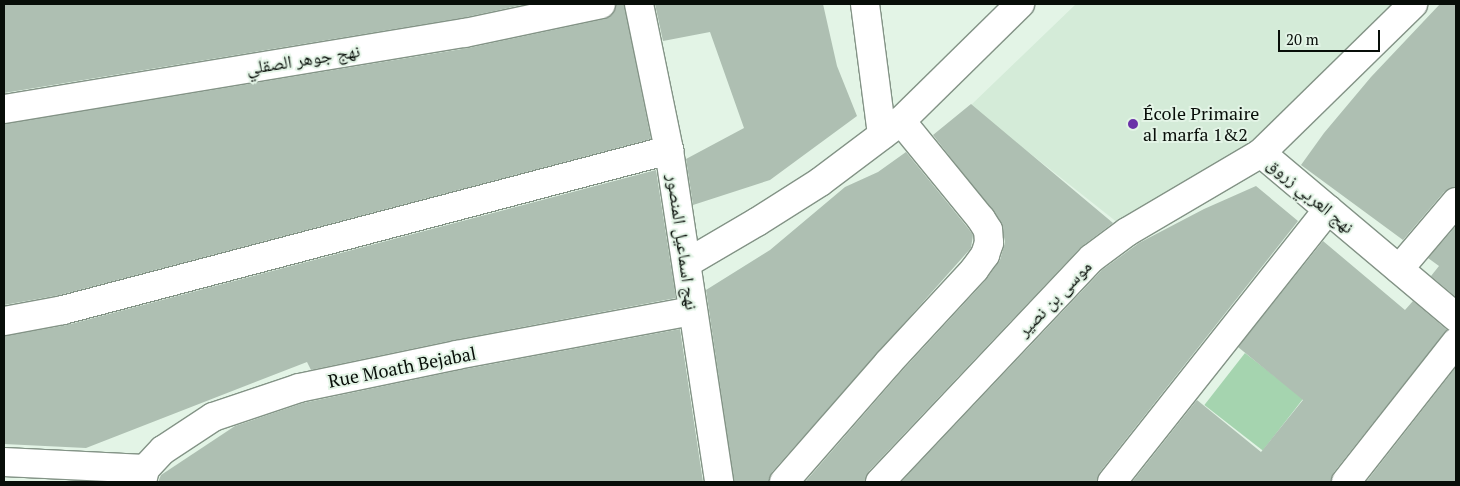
<!DOCTYPE html>
<html>
<head>
<meta charset="utf-8">
<style>
  body { margin:0 }
  #map { position:relative; width:1460px; height:486px; overflow:hidden; background:#e3f4e6; font-family:"PT Serif","Noto Naskh Arabic",serif }
  div>[style] { position:absolute }
  .built>* { inset:0; background:#d4ebd8 }
  .green>* { inset:0; background:#a5d4af; transform-origin:0 0 }
  .building>* { inset:0; background:#aebfb2 }
  .roads { filter:drop-shadow(1px 0 #839386) drop-shadow(-1px 0 #839386) drop-shadow(0 1px #839386) drop-shadow(0 -1px #839386) }
  .minor>* { height:28px; margin:-14px; padding:0 14px; transform-origin:14px; border-radius:14px; background:#fff }
  .dots>* { width:14px; height:14px; translate:-50% -50%; box-sizing:border-box; border:2px solid #e3f4e6; border-radius:50% }
  span { translate:-50% -50%; white-space:nowrap; text-align:center; line-height:1.15; -webkit-text-stroke:4px #e3f4e6; paint-order:stroke }
  .street-label { font-size:18px; color:#080e09 }
  .poi-label { font-size:18px; color:#080e09 }
  .left { translate:0 -50%; text-align:left }
  .frame { position:absolute; inset:0; border:5px solid #080e09; pointer-events:none }
  .scale { position:absolute; left:1278px; top:30px; width:102px; height:22px; box-sizing:border-box; border:2px solid #080e09; border-top:0; padding-left:6px; font-size:15px; line-height:18px; white-space:nowrap; color:#080e09; -webkit-text-stroke:4px #e3f4e6; paint-order:stroke }
</style>
</head>
<body>
<div id="map">
  <div class="built">
    <div style="clip-path:polygon(1076px 4px,1398px 4px,1254px 142px,1177px 185px,1118px 223px,970px 106px)"></div>
  </div>
  <div class="green">
    <div style="left:1245px;top:353px;width:74px;height:66px;rotate:38deg"></div>
  </div>
  <div class="building">
    <div style="clip-path:polygon(4px 4px,527px 4px,462px 18px,4px 93px)"></div>
    <div style="clip-path:polygon(616px 4px,624px 4px,651px 139px,60px 295px,4px 305px,4px 124px,468px 48px,604px 19px,612px 15px)"></div>
    <div style="clip-path:polygon(655px 4px,823px 4px,837px 66px,857px 116px,770px 180px,693px 205px,686px 159px,744px 128px,710px 32px,663px 41px)"></div>
    <div style="clip-path:polygon(1440px 4px,1456px 4px,1456px 187px,1444px 192px,1403px 240px,1301px 165px,1324px 133px,1371px 77px)"></div>
    <div style="clip-path:polygon(971px 104px,1113px 223px,1081px 247px,869px 471px,865px 482px,805px 482px,900px 373px,985px 281px,1000px 260px,1005px 242px,1001px 222px,933px 135px)"></div>
    <div style="clip-path:polygon(906px 152px,968px 228px,973px 235px,971px 248px,772px 472px,769px 482px,734px 482px,706px 290px,770px 250px,845px 187px,878px 172px)"></div>
    <div style="clip-path:polygon(656px 170px,676px 298px,454px 340px,311px 370px,307px 362px,86px 448px,4px 444px,4px 336px,67px 325px)"></div>
    <div style="clip-path:polygon(1256px 186px,1298px 221px,1100px 472px,1097px 482px,901px 482px,1102px 270px,1139px 243px,1204px 209px)"></div>
    <div style="clip-path:polygon(1456px 226px,1456px 297px,1431px 276px,1439px 266px,1428px 258px)"></div>
    <div style="clip-path:polygon(1323px 241px,1405px 310px,1413px 301px,1447px 330px,1334px 472px,1331px 482px,1132px 482px,1197px 400px,1261px 452px,1303px 400px,1238px 347px)"></div>
    <div style="clip-path:polygon(680px 329px,703px 482px,158px 482px,161px 475px,235px 426px,303px 403px,460px 370px)"></div>
    <div style="clip-path:polygon(1456px 367px,1456px 482px,1366px 482px)"></div>
  </div>
  <div class="roads">
    <div class="minor">
      <div style="left:639px;top:4px;width:149px;rotate:78.4deg"></div>
      <div style="left:669px;top:150px;width:336px;rotate:81.4deg"></div>
      <div style="left:865px;top:4px;width:132px;rotate:82.6deg"></div>
      <div style="left:4px;top:109px;width:467px;rotate:-9.4deg"></div>
      <div style="left:465px;top:33px;width:139px;rotate:-12deg"></div>
      <div style="left:1261px;top:153px;width:255px;rotate:40.1deg"></div>
      <div style="left:687px;top:263px;width:81px;rotate:-30.4deg"></div>
      <div style="left:757px;top:222px;width:75px;rotate:-32.4deg"></div>
      <div style="left:820px;top:182px;width:101px;rotate:-37deg"></div>
      <div style="left:901px;top:121px;width:167px;rotate:-44.5deg"></div>
      <div style="left:1399px;top:269px;width:88px;rotate:-49.6deg"></div>
      <div style="left:4px;top:321px;width:60px;rotate:-10.6deg"></div>
      <div style="left:63px;top:310px;width:627px;rotate:-14.79deg"></div>
      <div style="left:4px;top:462px;width:141px;rotate:2.8deg"></div>
      <div style="left:142px;top:482px;width:13px;rotate:-77deg"></div>
      <div style="left:145px;top:469px;width:26px;rotate:-47deg"></div>
      <div style="left:163px;top:450px;width:60px;rotate:-33.4deg"></div>
      <div style="left:213px;top:417px;width:91px;rotate:-18.6deg"></div>
      <div style="left:299px;top:388px;width:161px;rotate:-11.8deg"></div>
      <div style="left:457px;top:355px;width:240px;rotate:-10.6deg"></div>
      <div style="left:784px;top:482px;width:158px;rotate:-48.8deg"></div>
      <div style="left:888px;top:363px;width:127px;rotate:-47.2deg"></div>
      <div style="left:974px;top:270px;width:19px;rotate:-54deg"></div>
      <div style="left:985px;top:255px;width:13px;rotate:-72deg"></div>
      <div style="left:989px;top:243px;width:13px;rotate:-94deg"></div>
      <div style="left:988px;top:230px;width:13px;rotate:-122deg"></div>
      <div style="left:981px;top:219px;width:127px;rotate:-129.2deg"></div>
      <div style="left:880px;top:482px;width:308px;rotate:-46.6deg"></div>
      <div style="left:1092px;top:258px;width:44px;rotate:-36.6deg"></div>
      <div style="left:1127px;top:232px;width:156px;rotate:-30.5deg"></div>
      <div style="left:1261px;top:153px;width:213px;rotate:-44.4deg"></div>
      <div style="left:1112px;top:482px;width:348px;rotate:-51.6deg"></div>
      <div style="left:1346px;top:482px;width:178px;rotate:-51.8deg"></div>
    </div>
  </div>
  <div class="dots">
    <div style="left:1133px;top:124px;background:#6a31a8"></div>
  </div>
  <div class="street-label">
    <span style="left:303px;top:59px;rotate:-9deg">نهج جوهر الصقلي</span>
    <span style="left:1311px;top:195px;rotate:40deg">نهج العربي زروق</span>
    <span style="left:683px;top:242px;rotate:82deg">نهج اسماعيل المنصور</span>
    <span style="left:1054px;top:298px;rotate:-46deg">موسى بن نصير</span>
    <span style="left:402px;top:367px;rotate:-11deg">Rue Moath Bejabal</span>
  </div>
  <div class="poi-label">
    <span class="left" style="left:1143px;top:124px">École Primaire<br>al marfa 1&amp;2</span>
  </div>
  <div class="frame"></div>
  <div class="scale">20 m</div>
</div>
</body>
</html>
